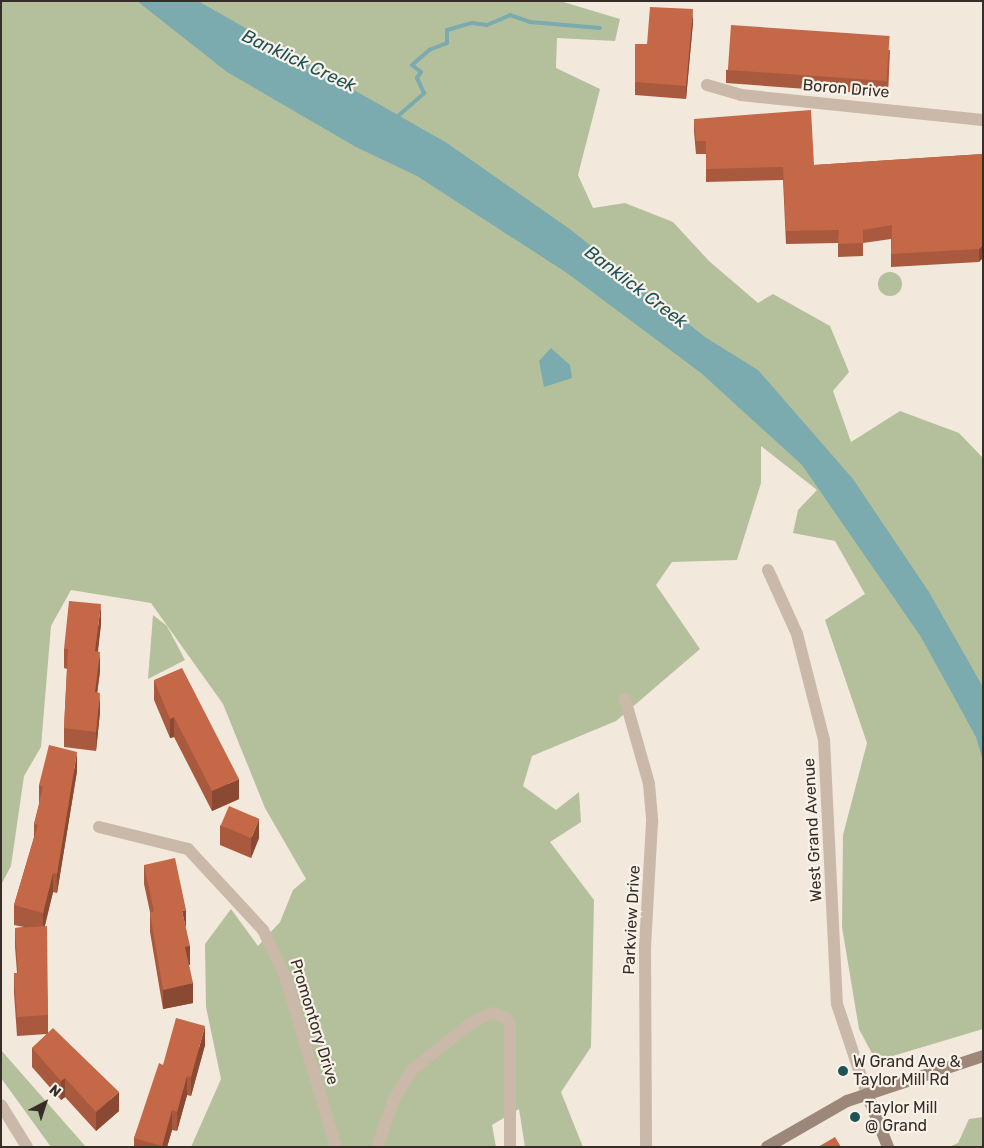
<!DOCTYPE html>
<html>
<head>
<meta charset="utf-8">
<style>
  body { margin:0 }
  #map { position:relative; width:984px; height:1148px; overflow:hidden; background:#f2e8dc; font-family:Rubik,sans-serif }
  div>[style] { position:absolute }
  .green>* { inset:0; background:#b4c09c }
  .round { border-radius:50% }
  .water>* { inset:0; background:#7babae }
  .stream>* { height:4px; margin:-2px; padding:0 2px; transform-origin:2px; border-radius:2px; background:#7babae }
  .street>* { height:12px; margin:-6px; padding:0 6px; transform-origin:6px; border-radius:6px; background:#cab8a8 }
  .secondary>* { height:12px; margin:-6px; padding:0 6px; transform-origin:6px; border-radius:6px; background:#9d8779 }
  .wall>* { inset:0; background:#a9593e }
  .shaded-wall>* { inset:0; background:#894932; transform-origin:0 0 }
  .building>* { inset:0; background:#c46848; transform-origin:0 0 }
  .dots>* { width:14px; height:14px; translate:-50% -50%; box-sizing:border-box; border:2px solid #f9f2e8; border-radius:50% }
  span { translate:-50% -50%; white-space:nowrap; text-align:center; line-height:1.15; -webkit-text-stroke:4.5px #f9f2e8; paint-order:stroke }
  .street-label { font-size:16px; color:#362d28 }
  .poi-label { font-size:16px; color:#362d28 }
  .left { translate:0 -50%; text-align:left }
  .water-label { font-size:18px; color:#1e5257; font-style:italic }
  .frame { position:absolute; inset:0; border:2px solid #362d28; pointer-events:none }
  .north { position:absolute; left:20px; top:1078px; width:50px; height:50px; -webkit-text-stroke:4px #f9f2e8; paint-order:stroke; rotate:40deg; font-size:14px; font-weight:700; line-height:20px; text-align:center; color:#362d28 }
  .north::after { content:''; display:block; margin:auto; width:18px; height:22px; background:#362d28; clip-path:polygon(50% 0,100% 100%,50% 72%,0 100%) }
</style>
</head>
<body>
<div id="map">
  <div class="green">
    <div style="clip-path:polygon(1px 1px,560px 1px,620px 19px,615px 41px,557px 38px,556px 68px,600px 89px,578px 175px,593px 208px,625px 203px,673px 222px,709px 261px,758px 303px,773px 294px,830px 326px,849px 372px,833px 391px,851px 442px,900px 411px,959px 433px,983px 458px,983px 1029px,876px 1061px,859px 1029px,842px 927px,843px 835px,867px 743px,825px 620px,865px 594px,835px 541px,793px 533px,798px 510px,817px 490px,761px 446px,761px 483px,737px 560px,672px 562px,656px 585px,700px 649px,616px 721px,532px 756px,523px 786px,556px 810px,579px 792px,581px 822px,550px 842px,594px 900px,591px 1047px,561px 1092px,583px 1147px,525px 1147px,519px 1109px,492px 1125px,496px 1147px,191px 1147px,221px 1079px,206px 1007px,205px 944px,231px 909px,258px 946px,280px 922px,293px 890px,306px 879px,265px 808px,223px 704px,151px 603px,71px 590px,51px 626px,41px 747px,24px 776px,11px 866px,1px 885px)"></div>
    <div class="round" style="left:878px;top:272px;width:24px;height:24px"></div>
    <div style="clip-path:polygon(153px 615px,167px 626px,185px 660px,148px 679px)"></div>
    <div style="clip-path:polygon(1px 1050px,22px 1074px,86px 1147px,51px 1147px,1px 1078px)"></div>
    <div style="clip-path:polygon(983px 1117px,983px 1147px,949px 1147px,958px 1143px,969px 1119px)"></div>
  </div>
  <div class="water">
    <div style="clip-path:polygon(137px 1px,198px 1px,447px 143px,571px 230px,705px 337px,758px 370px,853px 479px,929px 592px,983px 687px,983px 761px,976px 737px,921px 637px,802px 465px,701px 373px,567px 273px,417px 176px,356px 147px,227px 72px)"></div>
    <div style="clip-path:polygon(551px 348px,570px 365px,572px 378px,544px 387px,539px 361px)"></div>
  </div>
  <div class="stream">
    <div style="left:398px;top:116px;width:35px;rotate:-41deg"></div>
    <div style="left:424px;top:93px;width:17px;rotate:-115deg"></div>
    <div style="left:417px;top:78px;width:7px;rotate:-56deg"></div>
    <div style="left:421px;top:72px;width:11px;rotate:-142deg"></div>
    <div style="left:412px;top:65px;width:23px;rotate:-41deg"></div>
    <div style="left:429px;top:50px;width:19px;rotate:-21deg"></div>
    <div style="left:447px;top:43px;width:13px;rotate:-90deg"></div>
    <div style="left:447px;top:30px;width:26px;rotate:-16deg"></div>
    <div style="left:472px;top:23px;width:15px;rotate:8deg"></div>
    <div style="left:487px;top:25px;width:25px;rotate:-23deg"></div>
    <div style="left:510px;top:15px;width:21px;rotate:19deg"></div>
    <div style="left:530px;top:22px;width:70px;rotate:4.9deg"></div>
  </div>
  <div class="street">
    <div style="left:707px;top:85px;width:35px;rotate:16deg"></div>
    <div style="left:741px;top:95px;width:243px;rotate:5.9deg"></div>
    <div style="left:768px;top:570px;width:70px;rotate:65.6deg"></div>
    <div style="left:797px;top:634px;width:109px;rotate:75.7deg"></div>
    <div style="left:824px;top:740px;width:264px;rotate:87.2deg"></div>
    <div style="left:837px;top:1004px;width:95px;rotate:71.6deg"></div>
    <div style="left:625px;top:699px;width:88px;rotate:74.2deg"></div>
    <div style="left:649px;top:784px;width:38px;rotate:85deg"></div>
    <div style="left:652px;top:822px;width:126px;rotate:93.2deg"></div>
    <div style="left:645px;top:948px;width:199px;rotate:89.7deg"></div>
    <div style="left:99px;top:827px;width:92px;rotate:13.9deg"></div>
    <div style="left:188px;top:849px;width:110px;rotate:47.2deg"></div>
    <div style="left:263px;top:930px;width:51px;rotate:64.4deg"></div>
    <div style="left:285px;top:976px;width:178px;rotate:73.4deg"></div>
    <div style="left:1px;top:1105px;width:49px;rotate:58.2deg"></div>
    <div style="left:377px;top:1147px;width:51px;rotate:-70.5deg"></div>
    <div style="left:394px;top:1099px;width:34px;rotate:-58deg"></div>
    <div style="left:412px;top:1070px;width:75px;rotate:-38.5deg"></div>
    <div style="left:471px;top:1023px;width:23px;rotate:-25deg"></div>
    <div style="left:492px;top:1013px;width:15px;rotate:20deg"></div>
    <div style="left:506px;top:1018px;width:7px;rotate:56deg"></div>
    <div style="left:510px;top:1024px;width:123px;rotate:90deg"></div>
  </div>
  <div class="secondary">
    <div style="left:867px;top:1094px;width:57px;rotate:68.4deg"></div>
    <div style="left:767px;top:1147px;width:92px;rotate:-29.9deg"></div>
    <div style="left:847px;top:1101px;width:143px;rotate:-18.3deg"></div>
  </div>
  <div class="wall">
    <div style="clip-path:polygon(693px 22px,686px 99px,635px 95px,635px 44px,647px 44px)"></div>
    <div style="clip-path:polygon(890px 50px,888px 95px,726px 83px,726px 70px)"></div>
    <div style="clip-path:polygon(694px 119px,814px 165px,983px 154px,979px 262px,891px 267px,891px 239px,863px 243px,863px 256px,838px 257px,838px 243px,786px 244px,783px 180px,706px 182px,706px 154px,696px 154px,694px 132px)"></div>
    <div style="clip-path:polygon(101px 624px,98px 652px,100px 671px,97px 692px,100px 712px,96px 751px,64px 747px,64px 728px,67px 669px,64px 668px,64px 649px)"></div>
    <div style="clip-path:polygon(154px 680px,239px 799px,212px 811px,174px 737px,170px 738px,154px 700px)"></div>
    <div style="clip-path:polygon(77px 771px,57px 893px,53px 892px,45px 926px,48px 1015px,48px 1033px,119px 1111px,96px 1131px,65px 1097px,61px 1100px,32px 1067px,32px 1048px,47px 1034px,17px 1036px,14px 993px,14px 973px,17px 973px,15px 947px,15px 928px,24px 927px,14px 925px,14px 905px,34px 837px,34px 824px,39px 805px,39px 785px)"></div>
    <div style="clip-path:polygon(220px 825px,259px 838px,251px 858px,220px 845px)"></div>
    <div style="clip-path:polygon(144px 865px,186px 929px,190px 965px,189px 965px,193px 1003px,163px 1009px,150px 932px,150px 912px,144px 884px)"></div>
    <div style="clip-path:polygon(205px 1045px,191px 1096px,187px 1095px,177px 1131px,172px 1130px,167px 1147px,134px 1147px,134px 1138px,163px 1065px)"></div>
  </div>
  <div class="shaded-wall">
    <div style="clip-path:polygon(693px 9px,693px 22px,686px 99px,686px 86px)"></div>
    <div style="clip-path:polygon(983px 244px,983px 258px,979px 262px,979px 249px)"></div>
    <div style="clip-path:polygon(101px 604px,101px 624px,95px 671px,95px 651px)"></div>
    <div style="clip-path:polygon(100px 652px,100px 671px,95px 711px,95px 692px)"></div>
    <div style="clip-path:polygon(100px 693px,100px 712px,96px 751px,96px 732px)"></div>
    <div style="clip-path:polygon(174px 717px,174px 737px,170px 738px,170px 719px)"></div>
    <div style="clip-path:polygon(77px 752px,77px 771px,57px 893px,57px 874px)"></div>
    <div style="clip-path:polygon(239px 779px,239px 799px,212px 811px,212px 791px)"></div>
    <div style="clip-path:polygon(259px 819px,259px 838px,251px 858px,251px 839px)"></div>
    <div style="clip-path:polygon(53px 873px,53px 892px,43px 932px,43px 913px)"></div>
    <div style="clip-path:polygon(186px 910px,186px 929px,182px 911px)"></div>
    <div style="left:190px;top:946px;width:19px;height:5px;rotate:90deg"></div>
    <div style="clip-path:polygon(193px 983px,193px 1003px,163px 1009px,163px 990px)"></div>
    <div style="clip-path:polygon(205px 1026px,205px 1045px,191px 1096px,191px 1077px)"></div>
    <div style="clip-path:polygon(187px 1076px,187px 1095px,177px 1131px,177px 1112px)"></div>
    <div style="clip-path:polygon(65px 1078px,65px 1097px,61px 1100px,61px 1081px)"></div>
    <div style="clip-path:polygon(119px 1092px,119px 1111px,96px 1131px,96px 1112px)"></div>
    <div style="clip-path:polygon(172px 1110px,172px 1130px,167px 1147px,162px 1147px)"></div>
  </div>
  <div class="building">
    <div style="clip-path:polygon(650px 7px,693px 9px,686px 86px,635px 82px,635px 44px,647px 44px)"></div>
    <div style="left:731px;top:25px;width:159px;height:45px;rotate:4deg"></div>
    <div style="clip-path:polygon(811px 110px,814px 165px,983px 154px,983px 244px,979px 249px,891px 254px,892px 225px,863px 230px,863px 243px,838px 244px,839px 230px,786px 231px,783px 167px,706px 169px,706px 141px,696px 141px,694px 119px)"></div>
    <div style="clip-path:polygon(69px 601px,101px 604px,95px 651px,100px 652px,95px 692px,100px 693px,96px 732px,64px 728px,68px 649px,64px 649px)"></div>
    <div style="clip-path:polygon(182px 668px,239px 779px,212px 791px,174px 717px,170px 719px,154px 680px)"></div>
    <div style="clip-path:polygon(49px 745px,77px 752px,57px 874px,53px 873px,43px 913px,14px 905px,38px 825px,34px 824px,43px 787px,39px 785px)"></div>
    <div style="left:229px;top:806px;width:33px;height:21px;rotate:23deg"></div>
    <div style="clip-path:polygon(175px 858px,186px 910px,182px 911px,190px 946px,185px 947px,193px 983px,163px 990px,150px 913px,154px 911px,144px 865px)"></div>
    <div style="clip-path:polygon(47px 926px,48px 1015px,17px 1017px,14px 973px,18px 973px,15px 928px)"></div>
    <div style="clip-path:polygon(176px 1018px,205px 1026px,191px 1077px,187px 1076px,177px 1112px,172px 1110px,162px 1146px,134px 1138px,159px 1063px,163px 1065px)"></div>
    <div style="clip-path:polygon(53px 1028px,119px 1092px,96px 1112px,65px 1078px,61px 1081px,32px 1048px)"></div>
    <div style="clip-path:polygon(835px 1137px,841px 1147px,818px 1147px)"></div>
  </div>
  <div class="dots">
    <div style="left:843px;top:1071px;background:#1e5257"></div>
    <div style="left:855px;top:1117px;background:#1e5257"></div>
  </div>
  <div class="street-label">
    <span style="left:846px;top:89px;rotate:5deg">Boron Drive</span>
    <span style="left:813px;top:830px;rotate:-93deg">West Grand Avenue</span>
    <span style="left:632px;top:920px;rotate:-87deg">Parkview Drive</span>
    <span style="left:314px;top:1022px;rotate:73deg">Promontory Drive</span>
  </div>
  <div class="poi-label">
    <span class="left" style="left:853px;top:1071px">W Grand Ave &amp;<br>Taylor Mill Rd</span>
    <span class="left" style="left:865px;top:1117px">Taylor Mill<br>@ Grand</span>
  </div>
  <div class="water-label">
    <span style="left:299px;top:61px;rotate:25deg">Banklick Creek</span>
    <span style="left:636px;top:287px;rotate:37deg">Banklick Creek</span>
  </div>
  <div class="frame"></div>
  <div class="north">N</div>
</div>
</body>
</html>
